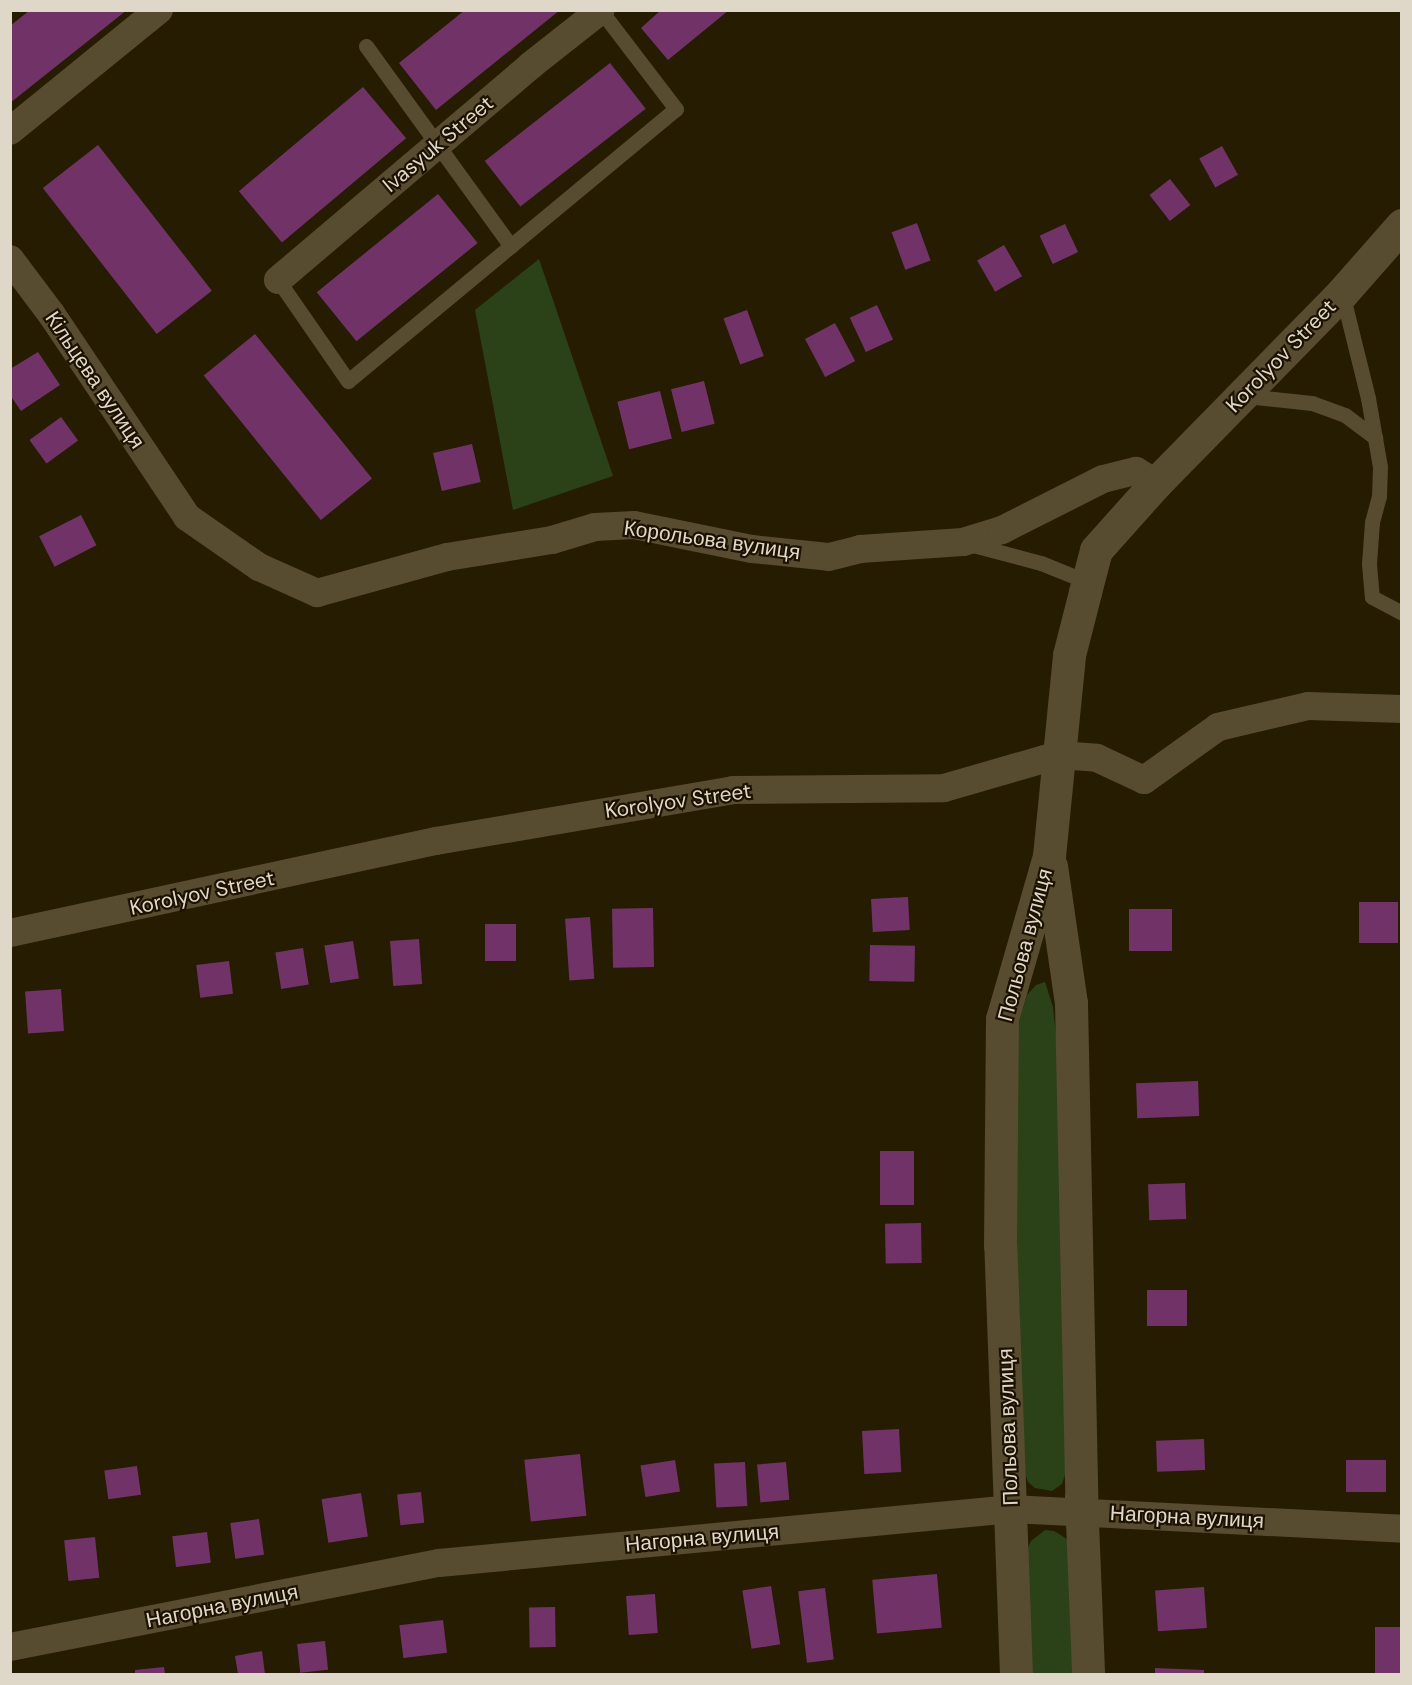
<!DOCTYPE html>
<html>
<head>
<meta charset="utf-8">
<style>
  body { margin:0 }
  #map { position:relative; width:1412px; height:1685px; overflow:hidden; background:#261c02; font-family:"DM Sans",sans-serif }
  div>[style] { position:absolute }
  .green>* { inset:0; background:#2b4218 }
  .building>* { inset:0; background:#713367; transform-origin:0 0 }
  .lane>* { height:15px; margin:-7.5px; padding:0 7.5px; transform-origin:7.5px; border-radius:7.5px; background:#574b30 }
  .street>* { height:28px; margin:-14px; padding:0 14px; transform-origin:14px; border-radius:14px; background:#574b30 }
  .secondary>* { height:33px; margin:-16.5px; padding:0 16.5px; transform-origin:16.5px; border-radius:16.5px; background:#574b30 }
  span { translate:-50% -50%; white-space:nowrap; text-align:center; line-height:1.15; -webkit-text-stroke:4.5px #1d1200; paint-order:stroke }
  .street-label { font-size:21px; color:#dfd8c9 }
  .frame { position:absolute; inset:0; border:12px solid #dfd8c9; pointer-events:none }
</style>
</head>
<body>
<div id="map">
  <div class="green">
    <div style="clip-path:polygon(539px 259px,613px 476px,513px 510px,475px 310px)"></div>
    <div style="clip-path:polygon(1045px 982px,1053px 1007px,1060px 1072px,1066px 1472px,1062px 1484px,1052px 1491px,1035px 1488px,1028px 1482px,1024px 1471px,1015px 1256px,1018px 1025px,1027px 995px,1036px 985px)"></div>
    <div style="clip-path:polygon(1045px 1530px,1054px 1531px,1067px 1539px,1077px 1674px,1028px 1674px,1025px 1554px,1031px 1541px)"></div>
  </div>
  <div class="building">
    <div style="clip-path:polygon(30px 10px,127px 10px,10px 103px,10px 26px)"></div>
    <div style="clip-path:polygon(465px 10px,560px 10px,436px 110px,399px 63px)"></div>
    <div style="clip-path:polygon(661px 10px,729px 10px,668px 60px,641px 28px)"></div>
    <div style="left:610px;top:63px;width:58px;height:159px;rotate:52deg"></div>
    <div style="left:363px;top:87px;width:67px;height:162px;rotate:50deg"></div>
    <div style="left:98px;top:145px;width:185px;height:70px;rotate:52deg"></div>
    <div style="left:1222px;top:146px;width:33px;height:26px;rotate:61deg"></div>
    <div style="left:1170px;top:179px;width:33px;height:26px;rotate:52deg"></div>
    <div style="left:438px;top:194px;width:63px;height:156px;rotate:51deg"></div>
    <div style="left:917px;top:223px;width:40px;height:27px;rotate:70deg"></div>
    <div style="left:1065px;top:224px;width:31px;height:28px;rotate:65deg"></div>
    <div style="left:1004px;top:245px;width:36px;height:31px;rotate:60deg"></div>
    <div style="left:877px;top:305px;width:38px;height:30px;rotate:65deg"></div>
    <div style="left:747px;top:310px;width:49px;height:25px;rotate:70deg"></div>
    <div style="left:835px;top:323px;width:43px;height:34px;rotate:62deg"></div>
    <div style="left:255px;top:334px;width:186px;height:66px;rotate:51deg"></div>
    <div style="clip-path:polygon(38px 352px,60px 385px,21px 411px,10px 395px,10px 369px)"></div>
    <div style="left:704px;top:381px;width:44px;height:34px;rotate:76deg"></div>
    <div style="left:660px;top:391px;width:49px;height:44px;rotate:76deg"></div>
    <div style="left:61px;top:417px;width:29px;height:39px;rotate:54deg"></div>
    <div style="left:472px;top:444px;width:39px;height:40px;rotate:77deg"></div>
    <div style="left:81px;top:515px;width:34px;height:47px;rotate:63deg"></div>
    <div style="left:908px;top:897px;width:33px;height:37px;rotate:87deg"></div>
    <div style="left:1359px;top:902px;width:39px;height:41px"></div>
    <div style="left:653px;top:908px;width:59px;height:41px;rotate:89deg"></div>
    <div style="left:1129px;top:909px;width:43px;height:42px"></div>
    <div style="left:590px;top:917px;width:62px;height:25px;rotate:86deg"></div>
    <div style="left:485px;top:924px;width:31px;height:37px"></div>
    <div style="left:419px;top:939px;width:45px;height:29px;rotate:86deg"></div>
    <div style="left:353px;top:941px;width:38px;height:29px;rotate:81deg"></div>
    <div style="left:870px;top:945px;width:45px;height:36px;rotate:1deg"></div>
    <div style="left:303px;top:948px;width:37px;height:28px;rotate:81deg"></div>
    <div style="left:229px;top:961px;width:33px;height:33px;rotate:83deg"></div>
    <div style="left:61px;top:989px;width:42px;height:36px;rotate:86deg"></div>
    <div style="left:1198px;top:1081px;width:35px;height:62px;rotate:88deg"></div>
    <div style="left:880px;top:1151px;width:34px;height:54px"></div>
    <div style="left:1185px;top:1183px;width:36px;height:37px;rotate:88deg"></div>
    <div style="left:921px;top:1223px;width:40px;height:36px;rotate:89deg"></div>
    <div style="left:1187px;top:1290px;width:36px;height:40px;rotate:90deg"></div>
    <div style="left:899px;top:1429px;width:43px;height:37px;rotate:87deg"></div>
    <div style="left:1204px;top:1439px;width:31px;height:48px;rotate:88deg"></div>
    <div style="left:580px;top:1454px;width:62px;height:56px;rotate:84deg"></div>
    <div style="left:675px;top:1460px;width:32px;height:35px;rotate:81deg"></div>
    <div style="left:1346px;top:1460px;width:40px;height:32px"></div>
    <div style="left:745px;top:1462px;width:44px;height:31px;rotate:87deg"></div>
    <div style="left:786px;top:1462px;width:38px;height:29px;rotate:85deg"></div>
    <div style="left:137px;top:1466px;width:29px;height:33px;rotate:82deg"></div>
    <div style="left:421px;top:1492px;width:31px;height:24px;rotate:84deg"></div>
    <div style="left:361px;top:1493px;width:44px;height:40px;rotate:81deg"></div>
    <div style="left:259px;top:1519px;width:36px;height:29px;rotate:82deg"></div>
    <div style="left:207px;top:1532px;width:31px;height:35px;rotate:83deg"></div>
    <div style="left:95px;top:1537px;width:41px;height:31px;rotate:84deg"></div>
    <div style="left:937px;top:1574px;width:54px;height:65px;rotate:85deg"></div>
    <div style="left:771px;top:1586px;width:59px;height:29px;rotate:81deg"></div>
    <div style="left:1204px;top:1587px;width:41px;height:49px;rotate:86deg"></div>
    <div style="left:825px;top:1588px;width:72px;height:27px;rotate:83deg"></div>
    <div style="left:655px;top:1594px;width:39px;height:29px;rotate:86deg"></div>
    <div style="left:555px;top:1607px;width:40px;height:26px;rotate:89deg"></div>
    <div style="left:443px;top:1620px;width:33px;height:44px;rotate:83deg"></div>
    <div style="left:1375px;top:1627px;width:27px;height:47px"></div>
    <div style="left:325px;top:1641px;width:29px;height:28px;rotate:84deg"></div>
    <div style="clip-path:polygon(262px 1651px,265px 1674px,238px 1674px,235px 1656px)"></div>
    <div style="clip-path:polygon(164px 1667px,165px 1674px,135px 1674px,135px 1670px)"></div>
    <div style="clip-path:polygon(1155px 1668px,1204px 1670px,1204px 1674px,1155px 1674px)"></div>
  </div>
  <div class="lane">
    <div style="left:366px;top:46px;width:247px;rotate:54.1deg"></div>
    <div style="left:278px;top:280px;width:123px;rotate:55.3deg"></div>
    <div style="left:348px;top:381px;width:426px;rotate:-39.7deg"></div>
    <div style="left:676px;top:109px;width:123px;rotate:-127.4deg"></div>
    <div style="left:1342px;top:293px;width:108px;rotate:76.1deg"></div>
    <div style="left:1368px;top:398px;width:70px;rotate:80.1deg"></div>
    <div style="left:1380px;top:467px;width:29px;rotate:92deg"></div>
    <div style="left:1379px;top:496px;width:27px;rotate:105deg"></div>
    <div style="left:1372px;top:522px;width:42px;rotate:94.1deg"></div>
    <div style="left:1369px;top:564px;width:33px;rotate:85deg"></div>
    <div style="left:1372px;top:597px;width:34px;rotate:28deg"></div>
    <div style="left:1245px;top:396px;width:67px;rotate:6deg"></div>
    <div style="left:1312px;top:403px;width:35px;rotate:20deg"></div>
    <div style="left:1345px;top:415px;width:38px;rotate:37deg"></div>
    <div style="left:969px;top:544px;width:74px;rotate:14.8deg"></div>
    <div style="left:1041px;top:563px;width:51px;rotate:22deg"></div>
  </div>
  <div class="street">
    <div style="left:10px;top:131px;width:192px;rotate:-39.1deg"></div>
    <div style="left:10px;top:259px;width:70px;rotate:53.1deg"></div>
    <div style="left:52px;top:315px;width:243px;rotate:56.2deg"></div>
    <div style="left:187px;top:517px;width:88px;rotate:34.8deg"></div>
    <div style="left:259px;top:567px;width:64px;rotate:24.1deg"></div>
    <div style="left:317px;top:593px;width:135px;rotate:-15.5deg"></div>
    <div style="left:447px;top:557px;width:106px;rotate:-9.2deg"></div>
    <div style="left:552px;top:540px;width:45px;rotate:-16.8deg"></div>
    <div style="left:595px;top:527px;width:39px;rotate:-3deg"></div>
    <div style="left:634px;top:525px;width:120px;rotate:11.5deg"></div>
    <div style="left:752px;top:549px;width:77px;rotate:5.9deg"></div>
    <div style="left:829px;top:557px;width:32px;rotate:-14deg"></div>
    <div style="left:860px;top:549px;width:103px;rotate:-3.9deg"></div>
    <div style="left:963px;top:542px;width:41px;rotate:-17.1deg"></div>
    <div style="left:1002px;top:530px;width:113px;rotate:-26.8deg"></div>
    <div style="left:1103px;top:479px;width:34px;rotate:-14deg"></div>
    <div style="left:1136px;top:471px;width:23px;rotate:31deg"></div>
    <div style="left:278px;top:280px;width:331px;rotate:-40.3deg"></div>
    <div style="left:530px;top:66px;width:90px;rotate:-38.3deg"></div>
    <div style="left:10px;top:933px;width:436px;rotate:-12.2deg"></div>
    <div style="left:436px;top:841px;width:301px;rotate:-9.7deg"></div>
    <div style="left:733px;top:790px;width:211px;rotate:-0.5deg"></div>
    <div style="left:944px;top:788px;width:119px;rotate:-16.1deg"></div>
    <div style="left:1058px;top:755px;width:39px;rotate:4deg"></div>
    <div style="left:1097px;top:758px;width:52px;rotate:25.1deg"></div>
    <div style="left:1144px;top:780px;width:91px;rotate:-35.6deg"></div>
    <div style="left:1218px;top:727px;width:92px;rotate:-13.1deg"></div>
    <div style="left:1308px;top:706px;width:94px;rotate:1.8deg"></div>
    <div style="left:10px;top:1647px;width:437px;rotate:-11.1deg"></div>
    <div style="left:439px;top:1563px;width:576px;rotate:-5.38deg"></div>
    <div style="left:1012px;top:1509px;width:391px;rotate:2.9deg"></div>
  </div>
  <div class="secondary">
    <div style="left:1051px;top:866px;width:138px;rotate:81.7deg"></div>
    <div style="left:1071px;top:1003px;width:494px;rotate:88.8deg"></div>
    <div style="left:1081px;top:1497px;width:177px;rotate:87.7deg"></div>
    <div style="left:1016px;top:1674px;width:429px;rotate:-92.1deg"></div>
    <div style="left:1000px;top:1245px;width:226px;rotate:-89.5deg"></div>
    <div style="left:1002px;top:1019px;width:170px;rotate:-73.9deg"></div>
    <div style="left:1049px;top:856px;width:202px;rotate:-84.3deg"></div>
    <div style="left:1069px;top:655px;width:65px;rotate:-75.7deg"></div>
    <div style="left:1085px;top:592px;width:43px;rotate:-75.3deg"></div>
    <div style="left:1096px;top:550px;width:90px;rotate:-48.2deg"></div>
    <div style="left:1156px;top:483px;width:266px;rotate:-45.6deg"></div>
    <div style="left:1342px;top:293px;width:91px;rotate:-48.6deg"></div>
  </div>
  <div class="street-label">
    <span style="left:438px;top:144px;rotate:-40deg">Ivasyuk Street</span>
    <span style="left:1281px;top:356px;rotate:-46deg">Korolyov Street</span>
    <span style="left:95px;top:380px;rotate:56deg">Кільцева вулиця</span>
    <span style="left:712px;top:540px;rotate:8deg">Корольова вулиця</span>
    <span style="left:678px;top:801px;rotate:-8deg">Korolyov Street</span>
    <span style="left:202px;top:893px;rotate:-12deg">Korolyov Street</span>
    <span style="left:1025px;top:945px;rotate:-75deg">Польова вулиця</span>
    <span style="left:1008px;top:1427px;rotate:-92deg">Польова вулиця</span>
    <span style="left:1187px;top:1517px;rotate:3deg">Нагорна вулиця</span>
    <span style="left:702px;top:1538px;rotate:-5deg">Нагорна вулиця</span>
    <span style="left:222px;top:1606px;rotate:-11deg">Нагорна вулиця</span>
  </div>
  <div class="frame"></div>
</div>
</body>
</html>
